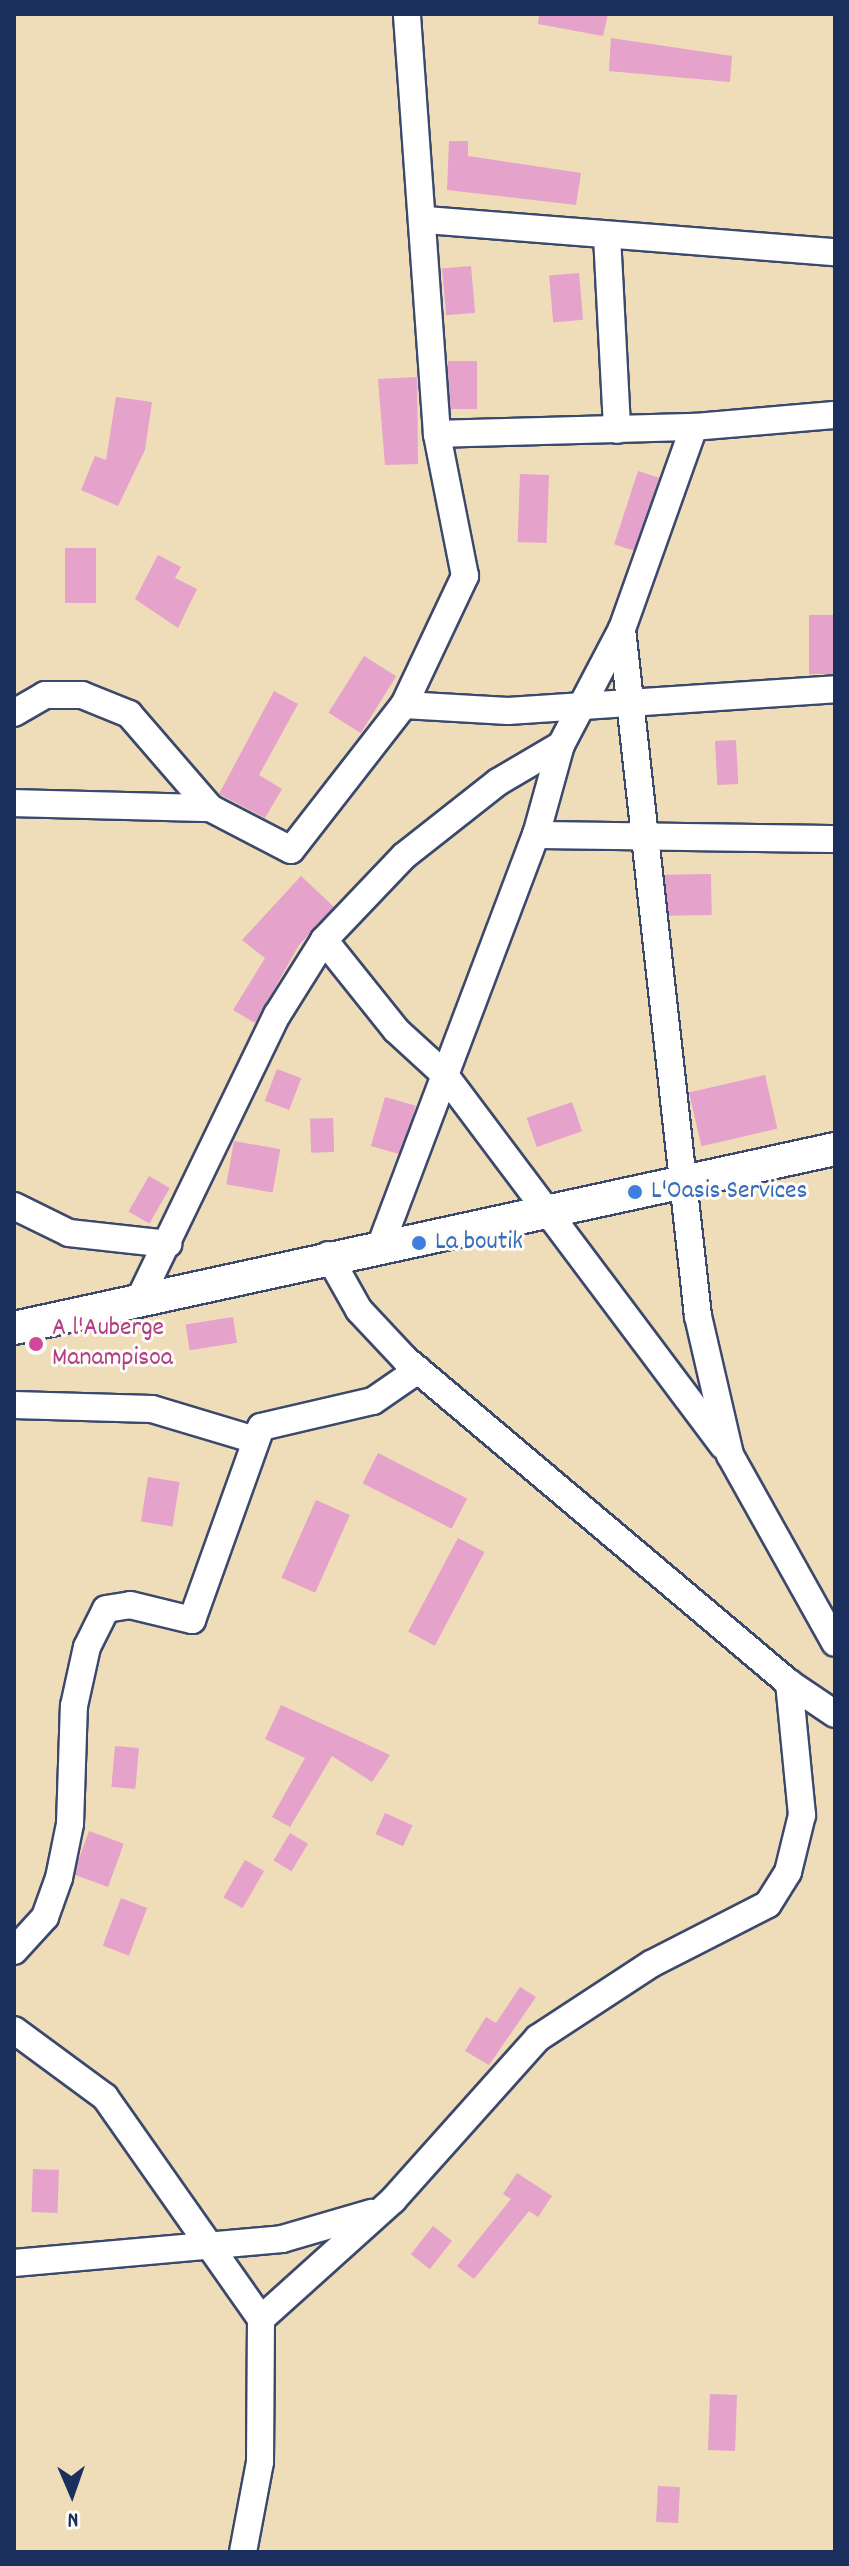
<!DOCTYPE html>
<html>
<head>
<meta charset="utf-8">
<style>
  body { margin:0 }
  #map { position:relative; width:849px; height:2566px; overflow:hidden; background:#efdcb9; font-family:Dekko,sans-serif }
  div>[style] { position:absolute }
  .building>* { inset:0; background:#e5a2cb; transform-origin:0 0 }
  .roads { filter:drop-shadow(2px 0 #3b496c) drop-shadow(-2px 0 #3b496c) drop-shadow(0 2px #3b496c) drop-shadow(0 -2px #3b496c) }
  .minor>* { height:26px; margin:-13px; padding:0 13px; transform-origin:13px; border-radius:13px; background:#fff }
  .tertiary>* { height:32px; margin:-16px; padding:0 16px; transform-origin:16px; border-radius:16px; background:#fff }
  .dots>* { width:22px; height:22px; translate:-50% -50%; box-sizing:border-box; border:4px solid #fdfcf7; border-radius:50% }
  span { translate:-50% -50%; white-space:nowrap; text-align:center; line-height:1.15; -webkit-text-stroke:6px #fdfcf7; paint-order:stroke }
  .shop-label { font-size:26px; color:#366cbe }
  .left { translate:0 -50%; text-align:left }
  .hotel-label { font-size:26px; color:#b23c85 }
  .frame { position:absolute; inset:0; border:16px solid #1b2f5e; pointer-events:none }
  .north { position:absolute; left:32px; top:2454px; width:80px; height:80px; -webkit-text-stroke:6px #fdfcf7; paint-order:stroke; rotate:178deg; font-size:22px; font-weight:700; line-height:32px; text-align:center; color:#1b2f5e }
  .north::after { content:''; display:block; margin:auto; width:28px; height:36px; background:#1b2f5e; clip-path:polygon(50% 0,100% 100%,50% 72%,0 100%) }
</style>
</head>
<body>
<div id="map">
  <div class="building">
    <div style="clip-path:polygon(539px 14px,608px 14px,603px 36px,538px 24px)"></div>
    <div style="clip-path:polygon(611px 38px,732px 56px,730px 82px,609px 71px)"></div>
    <div style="clip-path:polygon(449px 141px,468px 141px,468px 156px,581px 173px,576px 205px,447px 190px)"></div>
    <div style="left:471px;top:266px;width:47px;height:29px;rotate:85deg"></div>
    <div style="left:579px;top:273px;width:47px;height:30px;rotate:85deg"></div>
    <div style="left:448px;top:361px;width:29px;height:48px"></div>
    <div style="clip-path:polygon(417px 377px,418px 464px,385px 465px,378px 379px)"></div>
    <div style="clip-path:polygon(116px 397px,152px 402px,145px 450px,118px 506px,81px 490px,95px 456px,106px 460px)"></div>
    <div style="left:638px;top:471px;width:22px;height:77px;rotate:18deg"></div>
    <div style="left:520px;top:474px;width:29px;height:68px;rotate:2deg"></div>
    <div style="left:65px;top:548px;width:31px;height:55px"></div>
    <div style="clip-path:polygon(158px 555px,181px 567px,175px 578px,197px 589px,178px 628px,135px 599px)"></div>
    <div style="left:809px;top:615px;width:26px;height:59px"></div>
    <div style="left:364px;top:656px;width:38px;height:67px;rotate:32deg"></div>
    <div style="clip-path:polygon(274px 691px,298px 704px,259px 775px,282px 789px,265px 818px,219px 794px)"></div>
    <div style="left:736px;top:740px;width:44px;height:21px;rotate:87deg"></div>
    <div style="left:711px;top:874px;width:41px;height:46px;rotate:89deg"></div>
    <div style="clip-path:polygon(301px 876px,334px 907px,299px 945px,255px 1023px,233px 1010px,265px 958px,242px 940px)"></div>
    <div style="left:277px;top:1069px;width:26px;height:34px;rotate:21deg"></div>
    <div style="left:765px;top:1075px;width:55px;height:78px;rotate:77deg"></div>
    <div style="left:385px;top:1097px;width:32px;height:51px;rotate:16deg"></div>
    <div style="left:572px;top:1102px;width:31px;height:48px;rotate:71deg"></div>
    <div style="left:333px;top:1118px;width:34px;height:23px;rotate:88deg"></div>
    <div style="left:234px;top:1141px;width:47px;height:44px;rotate:10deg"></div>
    <div style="left:149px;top:1176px;width:24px;height:41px;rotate:30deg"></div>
    <div style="left:233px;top:1317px;width:26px;height:48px;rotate:81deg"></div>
    <div style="left:378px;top:1453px;width:100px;height:34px;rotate:27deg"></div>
    <div style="left:148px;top:1477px;width:32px;height:45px;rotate:9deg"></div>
    <div style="left:316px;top:1500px;width:37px;height:85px;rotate:24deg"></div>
    <div style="left:458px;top:1538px;width:30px;height:106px;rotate:28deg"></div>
    <div style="clip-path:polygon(281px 1705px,390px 1755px,372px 1782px,332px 1756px,290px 1827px,272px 1817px,305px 1758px,265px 1739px)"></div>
    <div style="left:115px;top:1746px;width:24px;height:41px;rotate:5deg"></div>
    <div style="left:385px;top:1813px;width:30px;height:23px;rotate:24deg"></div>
    <div style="left:89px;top:1831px;width:37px;height:46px;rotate:20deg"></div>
    <div style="left:290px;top:1833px;width:21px;height:32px;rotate:31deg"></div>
    <div style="left:245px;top:1860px;width:22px;height:43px;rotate:30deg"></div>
    <div style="left:121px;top:1898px;width:28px;height:51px;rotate:21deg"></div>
    <div style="clip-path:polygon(520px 1987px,536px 1997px,489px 2065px,465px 2051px,486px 2017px,496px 2023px)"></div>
    <div style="left:33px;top:2169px;width:26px;height:43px;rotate:2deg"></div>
    <div style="clip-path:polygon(517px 2173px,552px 2196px,538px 2217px,529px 2211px,474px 2279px,457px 2266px,511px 2199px,503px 2194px)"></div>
    <div style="left:433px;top:2226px;width:24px;height:36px;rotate:38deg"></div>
    <div style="left:710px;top:2394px;width:27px;height:56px;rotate:2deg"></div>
    <div style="left:658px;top:2486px;width:22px;height:36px;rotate:3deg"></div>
  </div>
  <div class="roads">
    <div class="minor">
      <div style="left:426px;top:220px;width:410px;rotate:4.5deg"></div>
      <div style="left:607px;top:236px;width:194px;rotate:87deg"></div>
      <div style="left:437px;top:434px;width:257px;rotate:-1.6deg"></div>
      <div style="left:622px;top:629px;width:691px;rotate:83.69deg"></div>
      <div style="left:698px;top:1316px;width:143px;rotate:77deg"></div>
      <div style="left:730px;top:1455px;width:215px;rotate:60.8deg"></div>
      <div style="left:404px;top:705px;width:104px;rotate:3.3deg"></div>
      <div style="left:508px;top:711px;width:328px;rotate:-3.8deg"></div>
      <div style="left:14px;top:713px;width:36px;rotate:-30deg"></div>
      <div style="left:45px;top:695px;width:37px"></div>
      <div style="left:82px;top:695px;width:51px;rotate:22deg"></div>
      <div style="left:129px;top:714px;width:124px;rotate:49.2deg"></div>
      <div style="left:210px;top:808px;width:91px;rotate:27.4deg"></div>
      <div style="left:291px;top:850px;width:184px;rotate:-52.1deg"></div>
      <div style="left:404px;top:705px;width:143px;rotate:-64.7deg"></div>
      <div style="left:465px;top:576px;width:145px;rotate:-101.2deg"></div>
      <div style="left:437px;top:434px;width:421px;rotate:-94.1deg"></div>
      <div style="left:14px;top:803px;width:196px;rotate:1.5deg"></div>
      <div style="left:536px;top:835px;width:299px;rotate:0.8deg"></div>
      <div style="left:324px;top:940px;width:115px;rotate:51.3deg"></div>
      <div style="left:396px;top:1030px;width:65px;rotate:42.5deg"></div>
      <div style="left:444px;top:1074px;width:465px;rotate:53.1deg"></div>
      <div style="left:14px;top:1206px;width:61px;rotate:26.1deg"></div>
      <div style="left:69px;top:1233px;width:100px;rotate:6.3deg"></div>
      <div style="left:380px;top:1247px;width:441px;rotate:-69.3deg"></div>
      <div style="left:536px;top:835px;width:93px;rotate:-74.5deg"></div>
      <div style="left:561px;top:745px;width:131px;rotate:-62.3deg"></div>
      <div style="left:622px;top:629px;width:214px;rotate:-70.4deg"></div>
      <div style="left:694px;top:427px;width:142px;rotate:-4.9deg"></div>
      <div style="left:328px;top:1255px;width:63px;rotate:60.6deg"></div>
      <div style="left:359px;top:1310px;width:67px;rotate:46.8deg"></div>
      <div style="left:405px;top:1359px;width:502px;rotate:40.16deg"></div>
      <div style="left:789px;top:1683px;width:55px;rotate:34deg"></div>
      <div style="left:139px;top:1300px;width:317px;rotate:-64.2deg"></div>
      <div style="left:277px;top:1015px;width:89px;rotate:-57.9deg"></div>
      <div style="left:324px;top:940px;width:116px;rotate:-46.4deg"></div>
      <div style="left:404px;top:856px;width:120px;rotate:-38.2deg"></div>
      <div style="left:498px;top:782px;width:73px;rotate:-30.4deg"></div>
      <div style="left:14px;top:1405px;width:138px;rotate:1.7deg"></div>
      <div style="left:152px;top:1409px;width:104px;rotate:16.7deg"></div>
      <div style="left:14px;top:1951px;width:46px;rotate:-47.6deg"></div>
      <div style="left:45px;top:1917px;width:41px;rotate:-70.3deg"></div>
      <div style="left:59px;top:1878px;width:55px;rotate:-78.5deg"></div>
      <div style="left:70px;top:1824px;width:118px;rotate:-88.1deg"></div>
      <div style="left:74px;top:1706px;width:60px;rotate:-77.6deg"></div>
      <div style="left:87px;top:1647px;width:42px;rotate:-63.4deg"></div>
      <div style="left:106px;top:1609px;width:24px;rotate:-9deg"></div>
      <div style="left:130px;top:1605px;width:64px;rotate:13.6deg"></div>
      <div style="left:192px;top:1620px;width:205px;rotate:-70.3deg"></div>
      <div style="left:261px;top:1427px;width:115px;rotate:-13.1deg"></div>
      <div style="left:373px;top:1401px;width:55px;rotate:-34.6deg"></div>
      <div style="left:14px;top:2030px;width:113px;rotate:36.4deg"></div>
      <div style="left:105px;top:2097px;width:271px;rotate:54.9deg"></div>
      <div style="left:14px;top:2263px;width:269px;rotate:-5.1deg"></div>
      <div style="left:282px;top:2239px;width:93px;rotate:-16.3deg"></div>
      <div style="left:243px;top:2552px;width:92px;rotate:-79.3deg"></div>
      <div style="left:260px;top:2462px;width:143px;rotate:-89.6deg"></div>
      <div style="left:261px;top:2319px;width:178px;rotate:-42deg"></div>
      <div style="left:393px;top:2200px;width:217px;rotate:-48.2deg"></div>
      <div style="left:538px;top:2038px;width:135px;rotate:-33.2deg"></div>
      <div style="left:651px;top:1964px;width:131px;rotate:-27.1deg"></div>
      <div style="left:768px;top:1904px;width:38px;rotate:-58deg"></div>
      <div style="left:788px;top:1872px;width:59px;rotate:-76.2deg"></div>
      <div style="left:802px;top:1815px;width:133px;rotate:-95.6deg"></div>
    </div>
    <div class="tertiary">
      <div style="left:14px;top:1328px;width:840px;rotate:-12.3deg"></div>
    </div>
  </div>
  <div class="dots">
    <div style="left:635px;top:1192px;background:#3f7fe0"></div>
    <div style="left:419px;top:1243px;background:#3f7fe0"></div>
    <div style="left:36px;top:1344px;background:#d1479c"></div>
  </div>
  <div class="shop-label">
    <span class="left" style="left:651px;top:1192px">L'Oasis Services</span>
    <span class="left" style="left:435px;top:1243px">La boutik</span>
  </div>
  <div class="hotel-label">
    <span class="left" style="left:52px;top:1344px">A l'Auberge<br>Manampisoa</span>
  </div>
  <div class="frame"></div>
  <div class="north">N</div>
</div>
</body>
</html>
